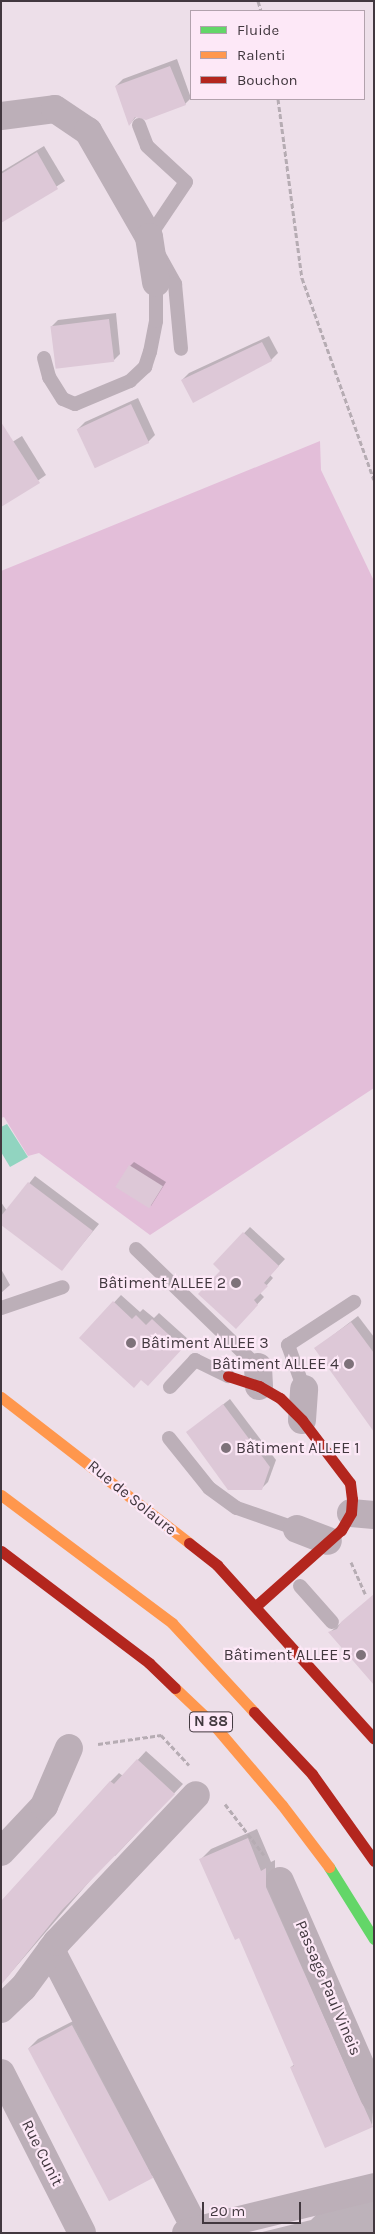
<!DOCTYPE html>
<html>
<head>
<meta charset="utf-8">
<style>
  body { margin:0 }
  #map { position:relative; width:375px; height:2234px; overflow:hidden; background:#eddfe9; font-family:Karla,sans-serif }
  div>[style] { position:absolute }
  .green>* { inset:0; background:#e3bed9 }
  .water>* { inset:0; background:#91d4c0 }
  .shadow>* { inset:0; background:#0003 }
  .building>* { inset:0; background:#ddc8d7; transform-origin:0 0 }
  .path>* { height:3px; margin-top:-1.5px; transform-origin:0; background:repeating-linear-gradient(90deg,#b6acb3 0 5px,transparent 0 7.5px) }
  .lane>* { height:14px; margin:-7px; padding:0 7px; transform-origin:7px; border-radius:7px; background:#bcafb8 }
  .street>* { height:28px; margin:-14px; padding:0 14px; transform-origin:14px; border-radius:14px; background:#bcafb8 }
  .fast>* { height:11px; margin:-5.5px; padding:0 5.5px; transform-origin:5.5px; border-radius:5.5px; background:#63d668 }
  .slow>* { height:11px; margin:-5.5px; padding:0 5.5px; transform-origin:5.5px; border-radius:5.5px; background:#ff974d }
  .jam>* { height:11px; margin:-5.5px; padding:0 5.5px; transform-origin:5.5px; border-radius:5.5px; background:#b3261e }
  .dots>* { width:14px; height:14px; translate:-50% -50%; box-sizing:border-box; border:2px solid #fde8f7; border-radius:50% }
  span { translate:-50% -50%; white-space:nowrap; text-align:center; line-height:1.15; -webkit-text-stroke:4.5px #fde8f7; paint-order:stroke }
  .shield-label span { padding:1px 4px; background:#fde8f7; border:1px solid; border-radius:4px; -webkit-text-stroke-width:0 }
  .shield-label { font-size:15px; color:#42383f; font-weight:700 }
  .poi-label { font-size:16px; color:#42383f }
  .right { translate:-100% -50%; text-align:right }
  .left { translate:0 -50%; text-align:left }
  .street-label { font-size:16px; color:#42383f }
  .frame { position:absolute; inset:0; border:2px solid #42383f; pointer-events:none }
  .legend { position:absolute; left:190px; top:10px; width:175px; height:90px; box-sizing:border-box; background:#fde8f7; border:1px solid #b2a2ad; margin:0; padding:6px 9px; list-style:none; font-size:15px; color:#42383f }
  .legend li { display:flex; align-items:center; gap:10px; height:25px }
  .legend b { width:25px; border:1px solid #b2a2ad }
  .scale { position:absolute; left:202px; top:2202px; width:99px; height:22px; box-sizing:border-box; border:2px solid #42383f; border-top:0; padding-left:6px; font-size:15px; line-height:18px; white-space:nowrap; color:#42383f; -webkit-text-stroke:4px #fde8f7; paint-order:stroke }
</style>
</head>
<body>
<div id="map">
  <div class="green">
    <div style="clip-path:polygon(320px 441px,321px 470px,374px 581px,374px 1088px,150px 1235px,39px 1153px,28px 1156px,4px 1117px,1px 1118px,1px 571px)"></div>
  </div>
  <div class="water">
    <div style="clip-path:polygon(7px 1124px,28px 1157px,10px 1167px,1px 1152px,1px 1127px)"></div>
  </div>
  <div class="shadow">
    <div style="clip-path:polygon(177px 59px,191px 98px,185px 104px,137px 116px,130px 124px,116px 86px,123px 79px)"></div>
    <div style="clip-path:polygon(44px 146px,65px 181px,8px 218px,1px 206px,1px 172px)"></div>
    <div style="clip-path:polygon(116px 313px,120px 354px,113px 361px,51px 327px,58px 320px)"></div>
    <div style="clip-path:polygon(269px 336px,278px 353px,271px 360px,182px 380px,189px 373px)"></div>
    <div style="clip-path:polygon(138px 398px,155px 435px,148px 442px,78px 429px,85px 422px)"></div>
    <div style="clip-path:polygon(22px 436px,46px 475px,1px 506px,1px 449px)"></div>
    <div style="clip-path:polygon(134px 1162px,166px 1182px,151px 1206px,130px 1166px)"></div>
    <div style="clip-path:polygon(35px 1176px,99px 1224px,62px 1269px,1px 1224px,1px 1202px,7px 1211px)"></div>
    <div style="clip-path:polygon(250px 1227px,285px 1259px,270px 1275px,273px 1278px,260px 1293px,264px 1297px,236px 1327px,222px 1271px,215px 1264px)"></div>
    <div style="clip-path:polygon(1px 1269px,10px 1285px,1px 1293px)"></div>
    <div style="clip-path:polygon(121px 1295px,140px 1312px,143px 1309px,154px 1318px,159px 1313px,189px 1340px,154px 1378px,81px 1338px)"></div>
    <div style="clip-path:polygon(358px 1316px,374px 1337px,374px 1402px,315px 1349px)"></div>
    <div style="clip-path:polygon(230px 1399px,276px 1460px,268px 1482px,261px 1489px,187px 1433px)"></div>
    <div style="clip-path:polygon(341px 1623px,374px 1670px,330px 1632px)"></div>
    <div style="clip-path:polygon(146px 1751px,183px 1784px,115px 1856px,113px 1854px,7px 1977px,1px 1902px,111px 1781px,119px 1773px,123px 1776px)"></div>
    <div style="clip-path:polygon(257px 1829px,271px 1862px,275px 1860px,275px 1877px,374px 2098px,372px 2126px,291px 2067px,295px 2064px,240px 1937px,201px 1859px,211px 1849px)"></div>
    <div style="clip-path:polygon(81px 2017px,160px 2168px,151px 2177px,29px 2048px,38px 2039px)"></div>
    <div style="clip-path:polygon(374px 2200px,374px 2233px,258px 2233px,311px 2220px,318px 2213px)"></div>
  </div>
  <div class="building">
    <div style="clip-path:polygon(170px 66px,186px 105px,146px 120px,135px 117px,129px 126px,115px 86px)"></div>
    <div style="clip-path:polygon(37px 152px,58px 189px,1px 223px,1px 174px)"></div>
    <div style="left:109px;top:319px;width:43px;height:59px;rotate:83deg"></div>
    <div style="clip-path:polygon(262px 342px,272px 361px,193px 403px,181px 380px)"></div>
    <div style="left:131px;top:404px;width:43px;height:60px;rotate:65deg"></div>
    <div style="clip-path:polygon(1px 422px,40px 483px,1px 507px)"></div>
    <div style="left:129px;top:1165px;width:40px;height:26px;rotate:32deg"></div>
    <div style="clip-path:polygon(28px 1182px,93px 1231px,62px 1271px,1px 1225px,1px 1216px)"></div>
    <div style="clip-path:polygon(243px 1232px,279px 1266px,264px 1283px,268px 1286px,254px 1300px,258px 1305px,236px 1329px,198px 1294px,220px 1271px,213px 1264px)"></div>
    <div style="clip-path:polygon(113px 1301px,132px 1319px,136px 1315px,146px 1325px,152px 1319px,183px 1348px,148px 1386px,141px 1380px,134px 1388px,79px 1338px)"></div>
    <div style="clip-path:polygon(351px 1322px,374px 1353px,374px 1432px,314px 1348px)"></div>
    <div style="clip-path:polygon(223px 1404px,270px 1467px,262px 1490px,228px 1490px,186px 1432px)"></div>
    <div style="clip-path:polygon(374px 1594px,374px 1685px,328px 1632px,337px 1629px,341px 1622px)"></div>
    <div style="clip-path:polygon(137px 1759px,175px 1794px,62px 1910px,1px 1985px,1px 1901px,110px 1781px,114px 1784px)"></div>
    <div style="clip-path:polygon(248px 1838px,261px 1871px,266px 1868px,266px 1887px,373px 2127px,325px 2148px,290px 2067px,294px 2066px,239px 1938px,235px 1940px,199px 1859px)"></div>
    <div style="left:72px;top:2025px;width:173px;height:50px;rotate:62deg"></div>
  </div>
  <div class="path">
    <div style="left:258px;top:1px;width:10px;rotate:73deg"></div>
    <div style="left:278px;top:99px;width:181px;rotate:82.4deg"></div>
    <div style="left:302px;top:278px;width:214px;rotate:70.4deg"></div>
    <div style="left:351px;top:1562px;width:35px;rotate:66deg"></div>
    <div style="left:98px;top:1744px;width:64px;rotate:-8.1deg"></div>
    <div style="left:161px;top:1735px;width:41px;rotate:47deg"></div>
    <div style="left:225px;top:1804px;width:64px;rotate:52.6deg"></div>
  </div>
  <div class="lane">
    <div style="left:139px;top:125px;width:22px;rotate:69deg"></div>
    <div style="left:147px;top:146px;width:53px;rotate:42.7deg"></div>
    <div style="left:186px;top:182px;width:66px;rotate:123.9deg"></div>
    <div style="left:149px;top:237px;width:54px;rotate:61deg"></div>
    <div style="left:175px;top:284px;width:65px;rotate:84.7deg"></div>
    <div style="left:44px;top:358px;width:20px;rotate:75deg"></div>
    <div style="left:49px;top:377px;width:26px;rotate:58deg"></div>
    <div style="left:63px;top:399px;width:13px;rotate:23deg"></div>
    <div style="left:75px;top:404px;width:60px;rotate:-22.7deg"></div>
    <div style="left:130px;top:381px;width:21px;rotate:-43deg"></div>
    <div style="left:145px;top:367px;width:16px;rotate:-72deg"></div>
    <div style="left:150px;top:352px;width:32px;rotate:-79deg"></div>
    <div style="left:156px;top:321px;width:39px;rotate:-90deg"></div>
    <div style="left:136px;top:1249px;width:170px;rotate:44deg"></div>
    <div style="left:1px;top:1308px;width:65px;rotate:-18.7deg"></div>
    <div style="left:170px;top:1387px;width:37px;rotate:-47deg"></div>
    <div style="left:195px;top:1360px;width:37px;rotate:26deg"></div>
    <div style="left:304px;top:1389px;width:47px;rotate:-110deg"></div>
    <div style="left:288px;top:1345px;width:79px;rotate:-33.1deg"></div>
    <div style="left:169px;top:1438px;width:64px;rotate:51.3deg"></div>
    <div style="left:209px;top:1488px;width:34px;rotate:36deg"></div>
    <div style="left:237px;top:1508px;width:64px;rotate:19.3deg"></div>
    <div style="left:300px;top:1586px;width:48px;rotate:48.4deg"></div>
  </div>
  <div class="street">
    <div style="left:1px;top:116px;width:54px;rotate:-7.4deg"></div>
    <div style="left:55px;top:109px;width:40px;rotate:34deg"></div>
    <div style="left:88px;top:131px;width:122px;rotate:60.1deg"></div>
    <div style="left:149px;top:237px;width:46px;rotate:81.2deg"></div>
    <div style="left:258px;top:1367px;width:19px;rotate:87deg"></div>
    <div style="left:302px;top:1420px;width:31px;rotate:-86deg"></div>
    <div style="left:351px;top:1513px;width:23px;rotate:5deg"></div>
    <div style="left:297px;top:1529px;width:33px;rotate:21deg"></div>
    <div style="left:1px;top:1852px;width:63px;rotate:-46.9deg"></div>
    <div style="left:44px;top:1806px;width:63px;rotate:-66.7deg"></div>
    <div style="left:280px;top:1881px;width:235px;rotate:66.4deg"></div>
    <div style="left:51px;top:1950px;width:315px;rotate:62.6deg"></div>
    <div style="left:1px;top:2009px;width:30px;rotate:-44deg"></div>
    <div style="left:23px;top:1988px;width:57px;rotate:-53.5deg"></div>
    <div style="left:57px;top:1942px;width:202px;rotate:-46.6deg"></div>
    <div style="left:1px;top:2073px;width:179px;rotate:63.1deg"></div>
    <div style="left:186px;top:2233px;width:194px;rotate:-13.7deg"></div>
  </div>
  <div class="fast">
    <div style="left:329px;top:1867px;width:85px;rotate:58deg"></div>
  </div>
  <div class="slow">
    <div style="left:1px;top:1397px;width:238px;rotate:37.8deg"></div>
    <div style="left:1px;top:1495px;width:214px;rotate:36.8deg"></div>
    <div style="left:172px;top:1623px;width:121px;rotate:47.3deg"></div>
    <div style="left:175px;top:1688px;width:52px;rotate:43.5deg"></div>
    <div style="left:213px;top:1724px;width:106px;rotate:49.6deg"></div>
    <div style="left:282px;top:1805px;width:78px;rotate:52.8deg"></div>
  </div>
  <div class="jam">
    <div style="left:228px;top:1376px;width:33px;rotate:18deg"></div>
    <div style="left:259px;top:1386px;width:24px;rotate:30deg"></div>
    <div style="left:280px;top:1398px;width:31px;rotate:45deg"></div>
    <div style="left:302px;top:1420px;width:79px;rotate:52.7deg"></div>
    <div style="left:350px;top:1483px;width:16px;rotate:83deg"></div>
    <div style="left:352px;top:1499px;width:14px;rotate:94deg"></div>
    <div style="left:351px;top:1513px;width:20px;rotate:120deg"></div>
    <div style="left:341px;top:1530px;width:114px;rotate:138.2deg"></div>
    <div style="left:189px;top:1543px;width:36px;rotate:38deg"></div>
    <div style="left:217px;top:1565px;width:234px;rotate:47.9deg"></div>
    <div style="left:1px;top:1551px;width:186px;rotate:37.1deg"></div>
    <div style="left:149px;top:1663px;width:36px;rotate:44deg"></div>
    <div style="left:254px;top:1712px;width:85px;rotate:46.9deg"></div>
    <div style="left:312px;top:1774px;width:107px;rotate:54.5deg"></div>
  </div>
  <div class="dots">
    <div style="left:236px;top:1283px;background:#7e727a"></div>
    <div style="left:131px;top:1343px;background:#7e727a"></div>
    <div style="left:349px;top:1364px;background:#7e727a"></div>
    <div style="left:226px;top:1448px;background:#7e727a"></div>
    <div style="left:361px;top:1655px;background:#7e727a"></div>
  </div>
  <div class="shield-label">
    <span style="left:211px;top:1722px">N 88</span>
  </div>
  <div class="poi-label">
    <span class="right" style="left:226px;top:1283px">Bâtiment ALLEE 2</span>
    <span class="left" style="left:141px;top:1343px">Bâtiment ALLEE 3</span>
    <span class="right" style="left:339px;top:1364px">Bâtiment ALLEE 4</span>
    <span class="left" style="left:236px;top:1448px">Bâtiment ALLEE 1</span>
    <span class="right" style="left:351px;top:1655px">Bâtiment ALLEE 5</span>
  </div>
  <div class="street-label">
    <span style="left:132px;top:1498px;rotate:39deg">Rue de Solaure</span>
    <span style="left:328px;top:1988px;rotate:67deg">Passage Paul Vineis</span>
    <span style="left:42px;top:2153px;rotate:63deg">Rue Cunit</span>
  </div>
  <div class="frame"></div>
  <ul class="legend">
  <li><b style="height:6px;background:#63d668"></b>Fluide</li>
  <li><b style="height:6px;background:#ff974d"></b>Ralenti</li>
  <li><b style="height:6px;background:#b3261e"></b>Bouchon</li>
  </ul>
  <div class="scale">20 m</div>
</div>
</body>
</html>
